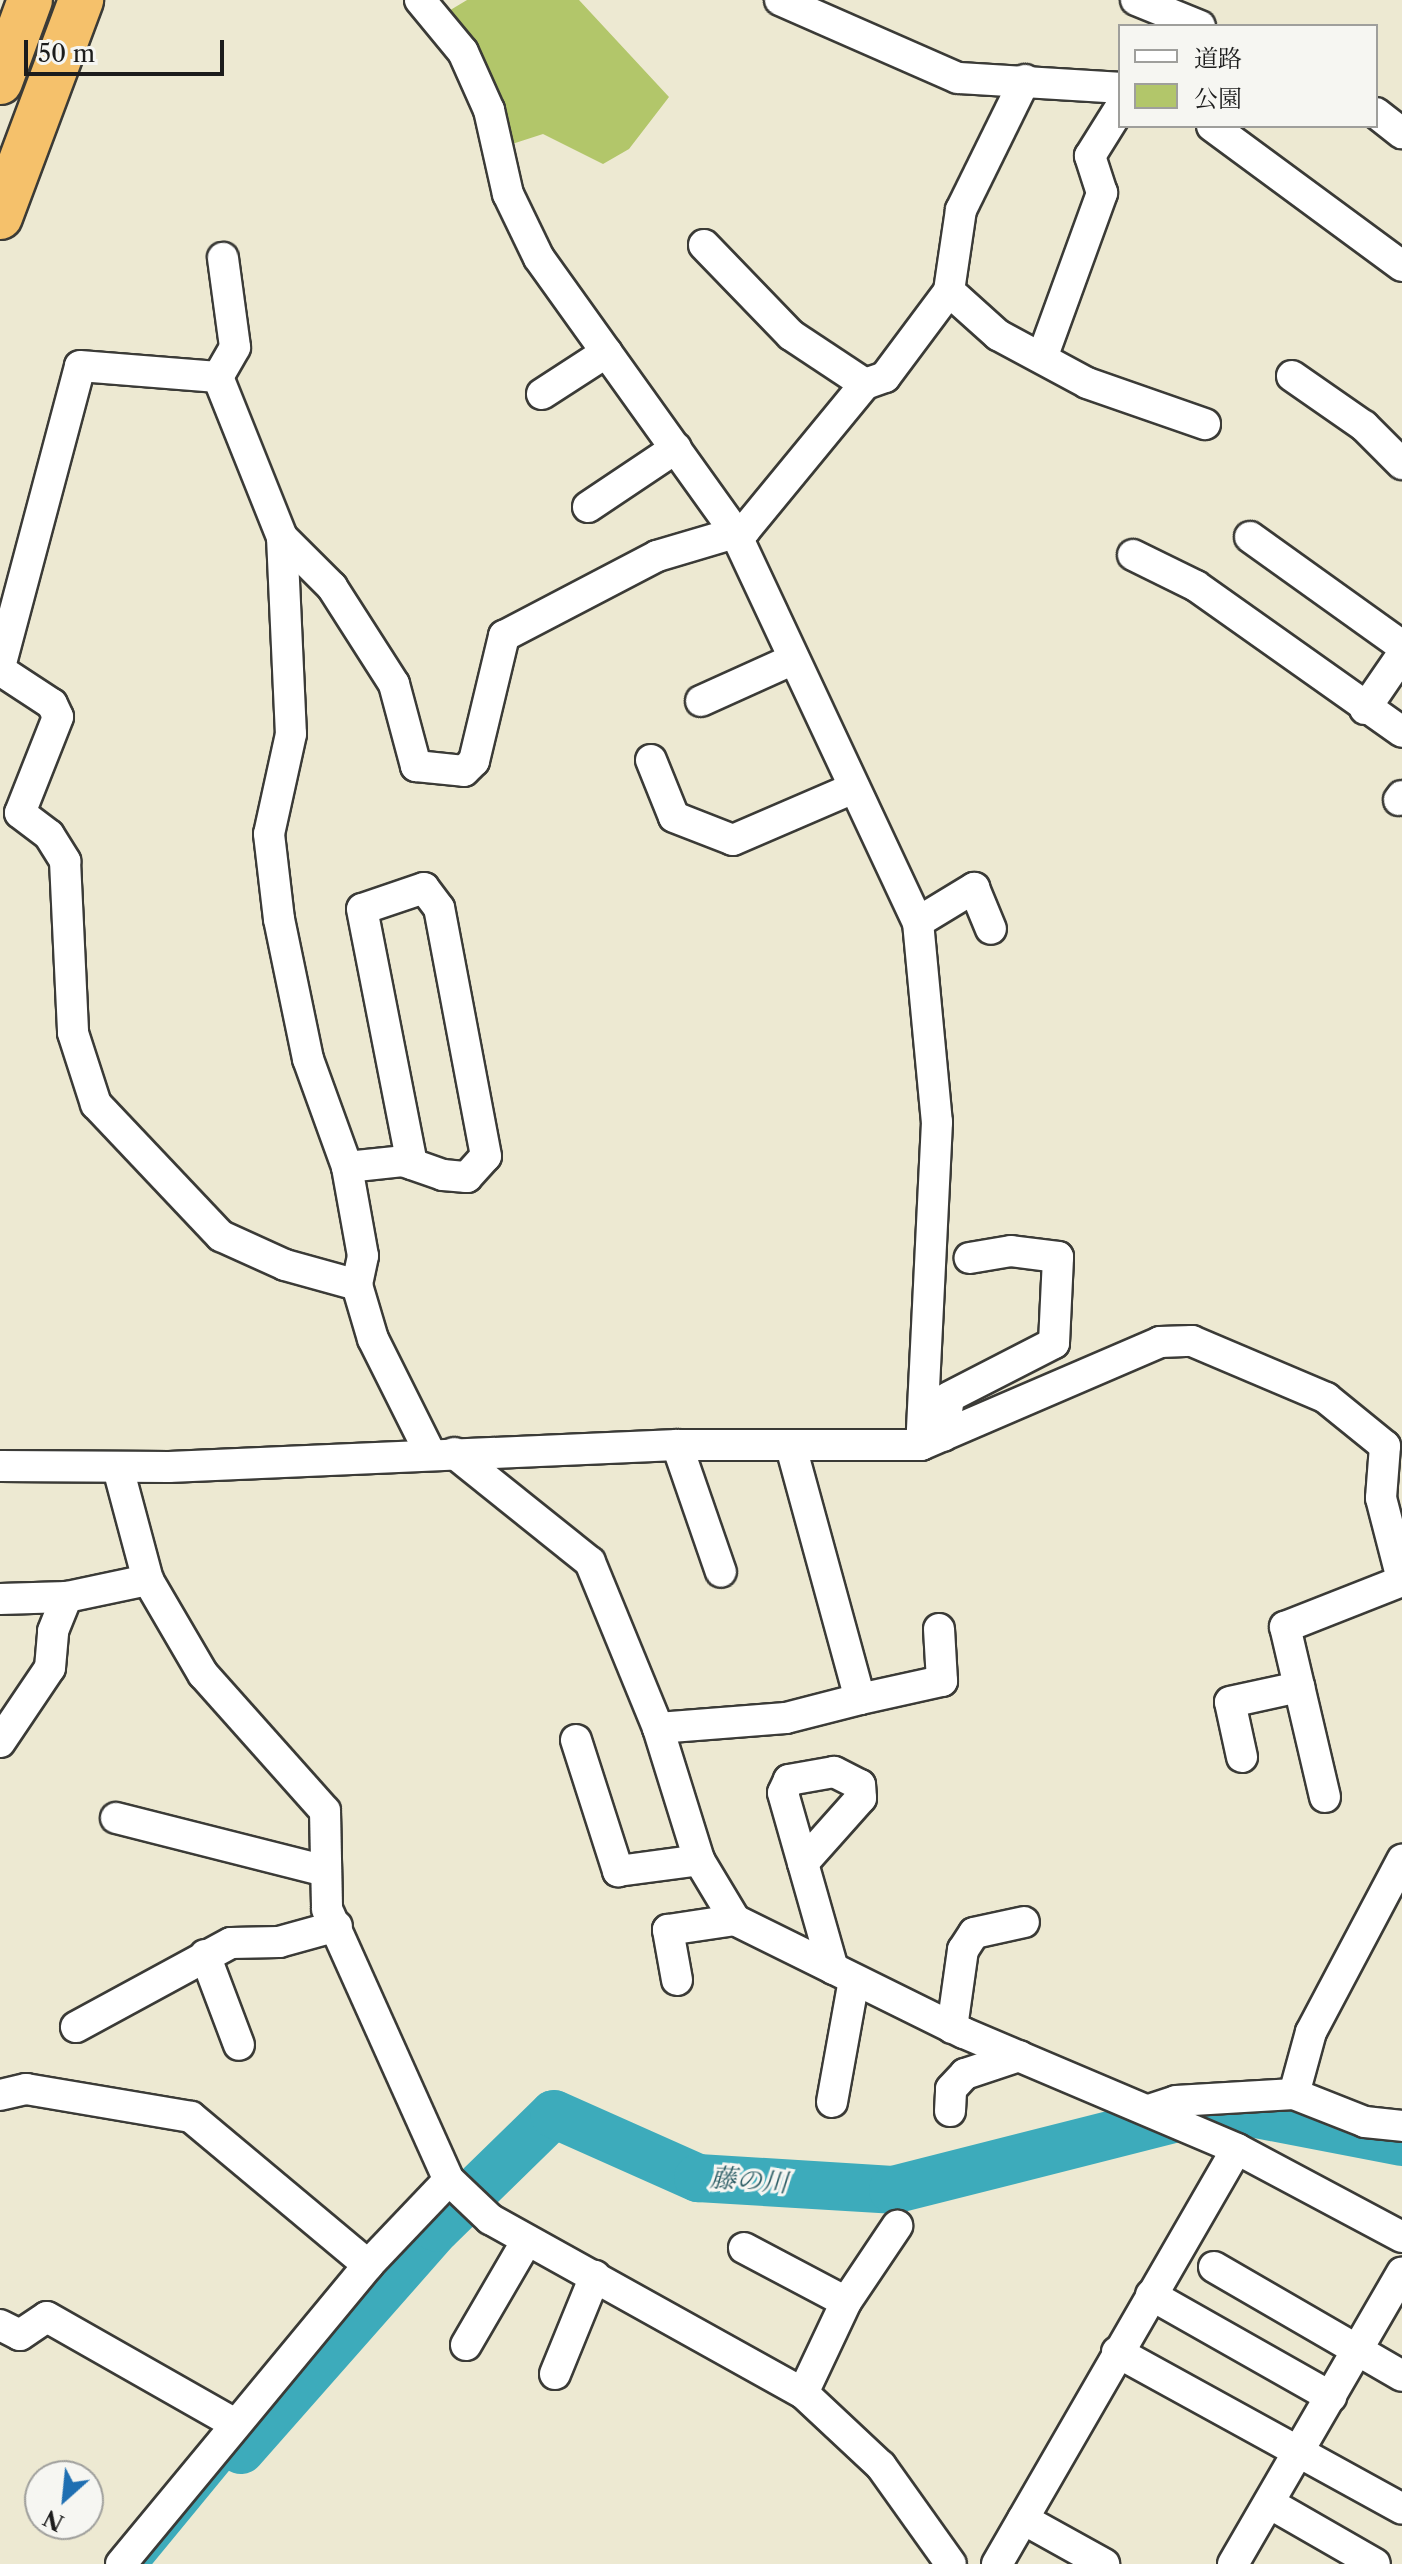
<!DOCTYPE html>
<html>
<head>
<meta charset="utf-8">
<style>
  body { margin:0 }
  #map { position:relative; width:1402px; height:2564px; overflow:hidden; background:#ede9d2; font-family:"Libre Caslon Text","Noto Serif JP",serif }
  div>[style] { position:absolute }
  .green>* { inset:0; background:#b2c66a }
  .stream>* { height:8px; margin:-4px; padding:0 4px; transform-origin:4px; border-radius:4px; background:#3dabbb }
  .river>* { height:48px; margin:-24px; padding:0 24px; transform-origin:24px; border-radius:24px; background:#3dabbb }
  .roads { filter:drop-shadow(2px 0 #3b3b37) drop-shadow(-2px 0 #3b3b37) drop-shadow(0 2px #3b3b37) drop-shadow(0 -2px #3b3b37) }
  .minor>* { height:30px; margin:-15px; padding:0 15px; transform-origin:15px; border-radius:15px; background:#fff }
  .motorway>* { height:44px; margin:-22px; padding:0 22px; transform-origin:22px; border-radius:22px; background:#f5c16b }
  span { translate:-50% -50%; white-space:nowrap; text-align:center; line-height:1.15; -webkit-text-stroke:6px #f6f6f2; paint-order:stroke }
  .water-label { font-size:26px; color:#2b5c64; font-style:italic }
  .legend { position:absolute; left:1118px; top:24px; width:260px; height:104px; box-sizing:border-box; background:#f6f6f2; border:2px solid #9f9f9c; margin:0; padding:10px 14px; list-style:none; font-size:24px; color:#1c1c1c }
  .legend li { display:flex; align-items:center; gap:16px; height:40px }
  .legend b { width:40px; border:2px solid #9f9f9c }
  .north { position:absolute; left:24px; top:2460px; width:80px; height:80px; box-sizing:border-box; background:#f6f6f2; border:2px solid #9f9f9c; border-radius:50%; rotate:207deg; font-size:22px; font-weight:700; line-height:32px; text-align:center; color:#1c1c1c }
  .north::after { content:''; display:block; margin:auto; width:28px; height:36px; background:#1f6fb2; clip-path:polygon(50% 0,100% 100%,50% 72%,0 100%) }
  .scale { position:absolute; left:24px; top:40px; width:200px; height:36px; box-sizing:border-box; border:4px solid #1c1c1c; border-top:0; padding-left:10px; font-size:24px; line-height:28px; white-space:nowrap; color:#1c1c1c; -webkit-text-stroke:6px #f6f6f2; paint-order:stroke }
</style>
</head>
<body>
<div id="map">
  <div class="green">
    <div style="clip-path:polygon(467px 0,579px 0,669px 97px,629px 149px,603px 164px,543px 134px,509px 145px,447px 12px)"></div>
  </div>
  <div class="stream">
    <div style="left:147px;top:2564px;width:148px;rotate:-50.5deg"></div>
  </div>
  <div class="river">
    <div style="left:241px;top:2450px;width:296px;rotate:-48.6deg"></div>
    <div style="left:437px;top:2228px;width:163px;rotate:-44.3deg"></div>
    <div style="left:554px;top:2114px;width:158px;rotate:24deg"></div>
    <div style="left:698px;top:2178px;width:195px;rotate:3.5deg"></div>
    <div style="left:893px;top:2190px;width:337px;rotate:-14.2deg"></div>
    <div style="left:1220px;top:2107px;width:185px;rotate:10.9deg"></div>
  </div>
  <div class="roads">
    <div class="minor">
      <div style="left:420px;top:0;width:67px;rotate:50.4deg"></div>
      <div style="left:463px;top:52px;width:64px;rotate:65.9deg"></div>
      <div style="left:489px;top:110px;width:86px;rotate:77.3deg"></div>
      <div style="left:508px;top:194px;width:71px;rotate:64.2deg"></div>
      <div style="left:539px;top:258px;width:335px;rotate:54.4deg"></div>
      <div style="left:734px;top:530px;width:433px;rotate:64.9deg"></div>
      <div style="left:918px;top:922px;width:201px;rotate:84.6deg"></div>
      <div style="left:937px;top:1122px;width:323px;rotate:92.8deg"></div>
      <div style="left:780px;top:0;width:194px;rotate:23.7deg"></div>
      <div style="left:958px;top:78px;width:162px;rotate:3.5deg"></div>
      <div style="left:1136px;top:0;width:69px;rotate:22.1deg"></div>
      <div style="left:1376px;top:113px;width:33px;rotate:38deg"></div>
      <div style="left:1212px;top:126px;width:236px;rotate:36.4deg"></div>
      <div style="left:704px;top:245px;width:125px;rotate:46deg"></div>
      <div style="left:791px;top:335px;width:89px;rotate:33.5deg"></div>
      <div style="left:949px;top:291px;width:66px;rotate:41.9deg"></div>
      <div style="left:998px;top:335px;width:101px;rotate:28.3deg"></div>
      <div style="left:1087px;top:383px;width:125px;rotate:19.2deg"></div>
      <div style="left:1042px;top:358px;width:176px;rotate:-70deg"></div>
      <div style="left:1102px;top:193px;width:39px;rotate:-108deg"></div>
      <div style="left:1090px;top:156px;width:57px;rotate:-58deg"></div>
      <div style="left:1292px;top:376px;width:88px;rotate:34.8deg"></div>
      <div style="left:1364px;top:426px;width:54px;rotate:45deg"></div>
      <div style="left:218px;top:377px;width:172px;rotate:68.2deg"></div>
      <div style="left:282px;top:537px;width:197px;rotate:87.4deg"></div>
      <div style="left:291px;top:734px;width:102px;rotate:102.4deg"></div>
      <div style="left:269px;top:834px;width:86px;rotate:83.3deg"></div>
      <div style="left:279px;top:919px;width:143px;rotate:78.3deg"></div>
      <div style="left:308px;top:1059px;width:115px;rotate:70.1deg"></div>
      <div style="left:347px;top:1167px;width:90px;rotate:79.8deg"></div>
      <div style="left:363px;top:1256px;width:30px;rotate:102deg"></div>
      <div style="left:357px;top:1285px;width:56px;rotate:73.5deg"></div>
      <div style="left:373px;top:1339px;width:125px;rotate:63.4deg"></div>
      <div style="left:542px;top:394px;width:77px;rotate:-32.9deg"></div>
      <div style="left:588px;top:507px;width:106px;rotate:-33.8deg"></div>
      <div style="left:282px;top:537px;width:71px;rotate:45deg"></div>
      <div style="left:332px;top:587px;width:115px;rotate:57.4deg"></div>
      <div style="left:394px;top:684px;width:85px;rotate:75deg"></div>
      <div style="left:416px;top:766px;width:48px;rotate:5.9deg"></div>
      <div style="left:464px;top:771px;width:14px;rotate:-45deg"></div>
      <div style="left:474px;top:761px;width:129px;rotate:-76.5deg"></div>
      <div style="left:504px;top:636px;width:173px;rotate:-27.6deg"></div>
      <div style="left:657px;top:556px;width:92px;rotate:-16.5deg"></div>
      <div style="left:745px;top:530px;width:189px;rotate:-50.6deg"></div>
      <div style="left:865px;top:384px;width:21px;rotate:-19deg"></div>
      <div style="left:885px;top:377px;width:107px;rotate:-53.3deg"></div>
      <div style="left:949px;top:291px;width:82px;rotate:-81.6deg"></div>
      <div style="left:961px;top:210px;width:145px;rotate:-63.8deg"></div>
      <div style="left:1250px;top:537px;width:187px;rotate:35.6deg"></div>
      <div style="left:1133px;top:555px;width:70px;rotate:26.2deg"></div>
      <div style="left:1196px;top:586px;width:252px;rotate:35.3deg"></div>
      <div style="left:0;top:667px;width:311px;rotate:-75.1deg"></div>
      <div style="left:80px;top:366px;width:138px;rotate:4.6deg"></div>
      <div style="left:218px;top:377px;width:34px;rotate:-60deg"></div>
      <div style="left:235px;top:347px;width:90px;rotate:-97.7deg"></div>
      <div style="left:0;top:670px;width:62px;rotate:33.2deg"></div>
      <div style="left:52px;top:704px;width:14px;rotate:65deg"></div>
      <div style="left:58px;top:717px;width:103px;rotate:111.6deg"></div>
      <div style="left:701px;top:701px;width:100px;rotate:-24.3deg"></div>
      <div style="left:1365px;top:709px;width:65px;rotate:-55.6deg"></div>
      <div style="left:651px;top:760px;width:61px;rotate:68deg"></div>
      <div style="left:674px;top:817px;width:63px;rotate:21.3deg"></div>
      <div style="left:733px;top:840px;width:132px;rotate:-23.3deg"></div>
      <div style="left:1399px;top:800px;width:5px;rotate:-53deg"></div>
      <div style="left:20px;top:813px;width:36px;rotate:37deg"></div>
      <div style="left:49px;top:835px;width:31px;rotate:58deg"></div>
      <div style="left:65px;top:861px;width:172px;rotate:87.3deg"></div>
      <div style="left:73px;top:1033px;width:75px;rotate:72.1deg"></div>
      <div style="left:96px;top:1104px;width:182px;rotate:46.6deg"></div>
      <div style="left:221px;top:1236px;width:70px;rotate:24.4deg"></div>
      <div style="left:285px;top:1265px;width:75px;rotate:15.5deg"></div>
      <div style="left:918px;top:922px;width:66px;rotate:-31.3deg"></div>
      <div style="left:974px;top:888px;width:44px;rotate:67.5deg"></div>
      <div style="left:347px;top:1167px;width:56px;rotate:-6.1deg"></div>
      <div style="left:403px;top:1161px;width:42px;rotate:19.3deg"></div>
      <div style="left:443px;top:1175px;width:24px;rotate:5deg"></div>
      <div style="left:467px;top:1177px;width:28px;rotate:-48deg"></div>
      <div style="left:486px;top:1156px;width:252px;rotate:-100.7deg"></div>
      <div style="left:439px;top:908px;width:25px;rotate:-127deg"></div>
      <div style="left:424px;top:888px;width:65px;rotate:161.3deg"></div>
      <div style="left:362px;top:909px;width:260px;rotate:78.9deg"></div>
      <div style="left:943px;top:1436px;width:39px;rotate:-81deg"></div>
      <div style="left:949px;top:1397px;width:118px;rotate:-27.2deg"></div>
      <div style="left:1054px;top:1343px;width:86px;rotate:-87.3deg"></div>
      <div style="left:1058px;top:1257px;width:47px;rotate:-172.7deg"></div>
      <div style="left:1011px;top:1251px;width:42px;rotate:170.3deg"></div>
      <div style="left:677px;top:1445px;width:134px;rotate:70.9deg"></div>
      <div style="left:454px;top:1453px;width:174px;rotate:38.7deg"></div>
      <div style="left:590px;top:1562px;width:179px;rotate:67.7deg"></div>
      <div style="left:658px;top:1728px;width:138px;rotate:72.7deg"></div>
      <div style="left:699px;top:1860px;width:70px;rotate:59deg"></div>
      <div style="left:735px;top:1920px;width:255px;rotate:26.3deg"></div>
      <div style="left:964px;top:2033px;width:297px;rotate:23deg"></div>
      <div style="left:1237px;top:2149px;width:187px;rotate:28.1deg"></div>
      <div style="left:0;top:1466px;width:169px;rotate:0.3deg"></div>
      <div style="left:169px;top:1467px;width:508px;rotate:-2.48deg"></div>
      <div style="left:677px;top:1445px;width:244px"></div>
      <div style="left:921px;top:1445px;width:260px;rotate:-23.3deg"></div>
      <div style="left:1160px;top:1342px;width:32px;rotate:-2deg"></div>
      <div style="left:1192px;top:1341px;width:146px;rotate:23deg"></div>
      <div style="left:1326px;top:1398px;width:76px;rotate:39.1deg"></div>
      <div style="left:1385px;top:1446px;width:52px;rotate:94.4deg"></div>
      <div style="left:1381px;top:1498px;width:84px;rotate:75.5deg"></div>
      <div style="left:118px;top:1468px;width:116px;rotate:75deg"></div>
      <div style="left:148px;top:1580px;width:109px;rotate:59.7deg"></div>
      <div style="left:203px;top:1674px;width:183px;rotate:48.3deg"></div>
      <div style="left:325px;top:1811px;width:98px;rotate:88.8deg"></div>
      <div style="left:327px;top:1909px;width:297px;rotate:65.8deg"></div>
      <div style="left:449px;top:2180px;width:57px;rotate:43.6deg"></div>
      <div style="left:490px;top:2219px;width:358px;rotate:29.1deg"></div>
      <div style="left:803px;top:2393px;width:107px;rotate:43.1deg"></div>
      <div style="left:881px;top:2466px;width:120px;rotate:54.5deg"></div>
      <div style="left:0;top:1599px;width:67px;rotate:-1.7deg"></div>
      <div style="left:860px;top:1699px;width:84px;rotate:-12.4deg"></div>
      <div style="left:942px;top:1681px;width:52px;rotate:-93.3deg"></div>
      <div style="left:658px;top:1728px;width:128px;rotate:-4.5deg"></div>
      <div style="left:786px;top:1718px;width:76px;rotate:-14.4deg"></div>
      <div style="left:860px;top:1699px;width:261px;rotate:-105.3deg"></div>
      <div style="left:576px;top:1740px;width:138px;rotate:72.2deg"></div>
      <div style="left:618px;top:1871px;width:82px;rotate:-7.7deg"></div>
      <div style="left:0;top:1742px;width:89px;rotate:-56deg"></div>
      <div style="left:50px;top:1668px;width:37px;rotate:-85deg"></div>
      <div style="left:53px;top:1631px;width:37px;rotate:-68deg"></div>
      <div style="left:67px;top:1597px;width:83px;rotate:-11.9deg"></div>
      <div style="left:1242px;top:1757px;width:56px;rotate:-102.3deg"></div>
      <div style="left:1230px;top:1702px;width:71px;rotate:-12.3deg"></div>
      <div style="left:1325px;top:1797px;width:175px;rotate:-103.2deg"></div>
      <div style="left:1285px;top:1627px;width:126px;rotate:-21.5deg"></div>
      <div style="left:116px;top:1818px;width:216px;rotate:14.2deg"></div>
      <div style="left:803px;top:1863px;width:87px;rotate:-48.3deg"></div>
      <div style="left:861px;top:1798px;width:13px;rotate:-94deg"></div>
      <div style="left:860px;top:1785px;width:29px;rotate:-153deg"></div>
      <div style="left:834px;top:1772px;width:46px;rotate:169.9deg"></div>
      <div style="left:789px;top:1780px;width:14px;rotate:115deg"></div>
      <div style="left:783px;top:1793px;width:183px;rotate:74.1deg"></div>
      <div style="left:205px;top:1955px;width:96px;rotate:69.3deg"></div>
      <div style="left:677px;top:1980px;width:51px;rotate:-100.2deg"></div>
      <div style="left:668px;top:1930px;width:68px;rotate:-8.5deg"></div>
      <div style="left:76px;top:2027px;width:176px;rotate:-28.5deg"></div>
      <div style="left:231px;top:1943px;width:48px;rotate:-1.2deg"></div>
      <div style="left:279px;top:1942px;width:60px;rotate:-15.4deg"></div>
      <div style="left:952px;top:2028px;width:79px;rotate:-82deg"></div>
      <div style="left:963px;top:1950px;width:20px;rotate:-57deg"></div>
      <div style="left:974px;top:1933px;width:51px;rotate:-12.4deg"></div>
      <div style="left:1294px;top:2094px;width:76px;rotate:21.5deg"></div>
      <div style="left:1365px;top:2122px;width:37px;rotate:6deg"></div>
      <div style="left:0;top:2095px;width:27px;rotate:-13deg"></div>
      <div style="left:26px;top:2089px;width:167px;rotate:9.6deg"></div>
      <div style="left:191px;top:2117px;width:231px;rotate:39.9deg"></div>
      <div style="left:832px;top:2102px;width:124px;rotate:-79.8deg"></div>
      <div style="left:1149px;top:2110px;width:28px;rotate:-18deg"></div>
      <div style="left:1176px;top:2101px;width:118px;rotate:-3.4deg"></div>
      <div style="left:1294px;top:2094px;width:64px;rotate:-74.7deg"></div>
      <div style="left:1311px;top:2032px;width:195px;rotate:-62.1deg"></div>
      <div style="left:950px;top:2111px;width:22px;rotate:-87deg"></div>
      <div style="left:951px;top:2089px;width:21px;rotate:-47deg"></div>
      <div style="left:965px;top:2074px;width:57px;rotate:-18.4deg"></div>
      <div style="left:744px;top:2248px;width:115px;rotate:27.9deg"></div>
      <div style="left:1214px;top:2267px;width:217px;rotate:30.1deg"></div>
      <div style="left:1151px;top:2295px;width:207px;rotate:29.5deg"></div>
      <div style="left:0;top:2325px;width:22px;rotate:27deg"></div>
      <div style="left:20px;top:2335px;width:32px;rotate:-34deg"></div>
      <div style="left:47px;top:2317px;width:216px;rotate:29.6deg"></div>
      <div style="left:466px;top:2345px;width:121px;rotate:-59.8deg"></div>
      <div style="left:1117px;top:2352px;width:325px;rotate:28.8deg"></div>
      <div style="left:555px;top:2374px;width:106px;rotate:-67.8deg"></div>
      <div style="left:803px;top:2393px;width:101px;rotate:-64.7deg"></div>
      <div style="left:846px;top:2302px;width:92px;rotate:-56.1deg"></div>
      <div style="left:1269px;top:2503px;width:122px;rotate:29.9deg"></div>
      <div style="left:1023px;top:2519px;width:93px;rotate:29.1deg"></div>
      <div style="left:121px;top:2564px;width:388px;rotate:-50.4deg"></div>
      <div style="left:368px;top:2265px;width:117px;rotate:-46.4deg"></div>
      <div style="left:997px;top:2564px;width:479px;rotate:-60deg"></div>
      <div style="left:1233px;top:2564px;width:337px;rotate:-59.9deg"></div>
    </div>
    <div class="motorway">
      <div style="left:0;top:82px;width:87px;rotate:-69.9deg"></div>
      <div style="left:0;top:217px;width:232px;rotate:-69.5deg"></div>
    </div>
  </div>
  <div class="water-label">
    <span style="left:749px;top:2181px;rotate:4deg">藤の川</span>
  </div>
  <ul class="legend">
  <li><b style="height:10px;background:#fff"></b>道路</li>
  <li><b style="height:22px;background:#b2c66a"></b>公園</li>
  </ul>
  <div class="north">N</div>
  <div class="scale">50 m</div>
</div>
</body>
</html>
